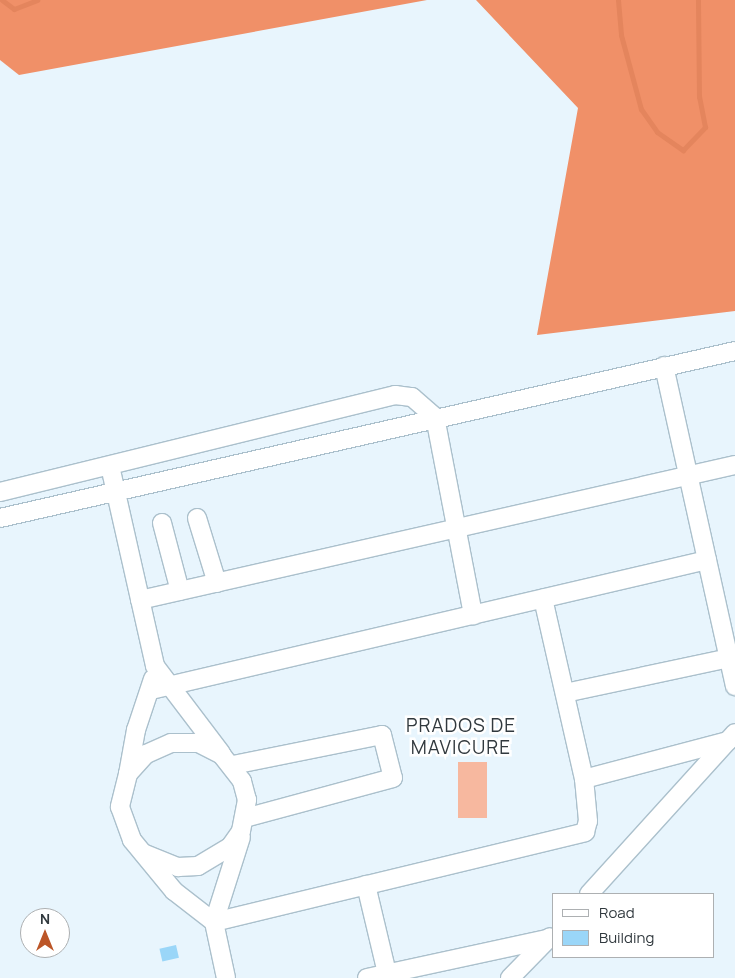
<!DOCTYPE html>
<html>
<head>
<meta charset="utf-8">
<style>
  body { margin:0 }
  #map { position:relative; width:735px; height:978px; overflow:hidden; background:#e8f5fd; font-family:Manrope,sans-serif }
  div>[style] { position:absolute }
  .green>* { inset:0; background:#f7b89f; transform-origin:0 0 }
  .forest>* { inset:0; background:#f09068 }
  .stream>* { height:5px; margin:-2.5px; padding:0 2.5px; transform-origin:2.5px; border-radius:2.5px; background:#e4855d }
  .building>* { inset:0; background:#9ad6f8; transform-origin:0 0 }
  .roads { filter:drop-shadow(1px 0 #abc0cc) drop-shadow(-1px 0 #abc0cc) drop-shadow(0 1px #abc0cc) drop-shadow(0 -1px #abc0cc) }
  .minor>* { height:18px; margin:-9px; padding:0 9px; transform-origin:9px; border-radius:9px; background:#fff }
  span { translate:-50% -50%; white-space:nowrap; text-align:center; line-height:1.15; -webkit-text-stroke:5px #fff; paint-order:stroke }
  .neighbourhood-label { font-size:19px; color:#31393e; letter-spacing:1px }
  .legend { position:absolute; left:552px; top:893px; width:162px; height:65px; box-sizing:border-box; background:#fff; border:1px solid #adb0b2; margin:0; padding:6px 9px; list-style:none; font-size:15px; color:#31393e }
  .legend li { display:flex; align-items:center; gap:10px; height:25px }
  .legend b { width:25px; border:1px solid #adb0b2 }
  .north { position:absolute; left:20px; top:908px; width:50px; height:50px; box-sizing:border-box; background:#fff; border:1px solid #adb0b2; border-radius:50%; rotate:0deg; font-size:14px; font-weight:700; line-height:20px; text-align:center; color:#31393e }
  .north::after { content:''; display:block; margin:auto; width:18px; height:22px; background:#bc5628; clip-path:polygon(50% 0,100% 100%,50% 72%,0 100%) }
</style>
</head>
<body>
<div id="map">
  <div class="green">
    <div style="left:458px;top:762px;width:29px;height:56px"></div>
  </div>
  <div class="forest">
    <div style="clip-path:polygon(0 0,427px 0,19px 75px,0 60px)"></div>
    <div style="clip-path:polygon(476px 0,735px 0,735px 311px,537px 335px,578px 108px)"></div>
  </div>
  <div class="stream">
    <div style="left:2px;top:0;width:15px;rotate:37deg"></div>
    <div style="left:14px;top:9px;width:25px;rotate:-21deg"></div>
    <div style="left:618px;top:0;width:35px;rotate:85deg"></div>
    <div style="left:621px;top:35px;width:77px;rotate:74.9deg"></div>
    <div style="left:641px;top:109px;width:28px;rotate:55deg"></div>
    <div style="left:657px;top:132px;width:32px;rotate:35deg"></div>
    <div style="left:683px;top:150px;width:32px;rotate:-46deg"></div>
    <div style="left:705px;top:127px;width:31px;rotate:-101deg"></div>
    <div style="left:699px;top:97px;width:97px;rotate:-90.6deg"></div>
  </div>
  <div class="building">
    <div style="left:176px;top:945px;width:13px;height:17px;rotate:77deg"></div>
  </div>
  <div class="roads">
    <div class="minor">
      <div style="left:664px;top:366px;width:328px;rotate:77.5deg"></div>
      <div style="left:110px;top:466px;width:205px;rotate:77.3deg"></div>
      <div style="left:155px;top:666px;width:109px;rotate:52.8deg"></div>
      <div style="left:0;top:492px;width:407px;rotate:-13.8deg"></div>
      <div style="left:395px;top:395px;width:17px;rotate:7deg"></div>
      <div style="left:412px;top:397px;width:30px;rotate:41deg"></div>
      <div style="left:435px;top:417px;width:202px;rotate:79.1deg"></div>
      <div style="left:0;top:518px;width:754px;rotate:-12.8deg"></div>
      <div style="left:197px;top:518px;width:68px;rotate:72.9deg"></div>
      <div style="left:162px;top:523px;width:70px;rotate:75.2deg"></div>
      <div style="left:140px;top:600px;width:610px;rotate:-12.78deg"></div>
      <div style="left:151px;top:690px;width:571px;rotate:-13.16deg"></div>
      <div style="left:565px;top:693px;width:168px;rotate:-12deg"></div>
      <div style="left:233px;top:765px;width:152px;rotate:-11.4deg"></div>
      <div style="left:382px;top:735px;width:44px;rotate:75.7deg"></div>
      <div style="left:393px;top:778px;width:153px;rotate:164.9deg"></div>
      <div style="left:128px;top:774px;width:45px;rotate:-79.7deg"></div>
      <div style="left:136px;top:730px;width:54px;rotate:-71.6deg"></div>
      <div style="left:584px;top:779px;width:149px;rotate:-14.8deg"></div>
      <div style="left:143px;top:853px;width:38px;rotate:22deg"></div>
      <div style="left:178px;top:867px;width:20px;rotate:-3deg"></div>
      <div style="left:198px;top:866px;width:37px;rotate:-31deg"></div>
      <div style="left:230px;top:847px;width:19px;rotate:-55deg"></div>
      <div style="left:241px;top:831px;width:32px;rotate:-79deg"></div>
      <div style="left:247px;top:800px;width:20px;rotate:-105deg"></div>
      <div style="left:242px;top:781px;width:33px;rotate:-128deg"></div>
      <div style="left:222px;top:755px;width:27px;rotate:-153deg"></div>
      <div style="left:198px;top:743px;width:27px;rotate:180deg"></div>
      <div style="left:171px;top:743px;width:27px;rotate:156deg"></div>
      <div style="left:146px;top:754px;width:27px;rotate:132deg"></div>
      <div style="left:128px;top:774px;width:34px;rotate:104deg"></div>
      <div style="left:120px;top:807px;width:35px;rotate:70deg"></div>
      <div style="left:132px;top:840px;width:66px;rotate:50.5deg"></div>
      <div style="left:174px;top:891px;width:51px;rotate:37.8deg"></div>
      <div style="left:366px;top:885px;width:90px;rotate:76.6deg"></div>
      <div style="left:589px;top:894px;width:217px;rotate:-47.8deg"></div>
      <div style="left:214px;top:922px;width:382px;rotate:-13.6deg"></div>
      <div style="left:585px;top:832px;width:11px;rotate:-75deg"></div>
      <div style="left:588px;top:821px;width:42px;rotate:-95.4deg"></div>
      <div style="left:584px;top:779px;width:185px;rotate:-102.8deg"></div>
      <div style="left:226px;top:978px;width:57px;rotate:-102.1deg"></div>
      <div style="left:214px;top:922px;width:89px;rotate:-72.4deg"></div>
      <div style="left:367px;top:978px;width:185px;rotate:-12.2deg"></div>
      <div style="left:510px;top:978px;width:57px;rotate:-45.7deg"></div>
    </div>
  </div>
  <div class="neighbourhood-label">
    <span style="left:461px;top:737px">PRADOS DE<br>MAVICURE</span>
  </div>
  <ul class="legend">
  <li><b style="height:6px;background:#fff"></b>Road</li>
  <li><b style="height:14px;background:#9ad6f8"></b>Building</li>
  </ul>
  <div class="north">N</div>
</div>
</body>
</html>
